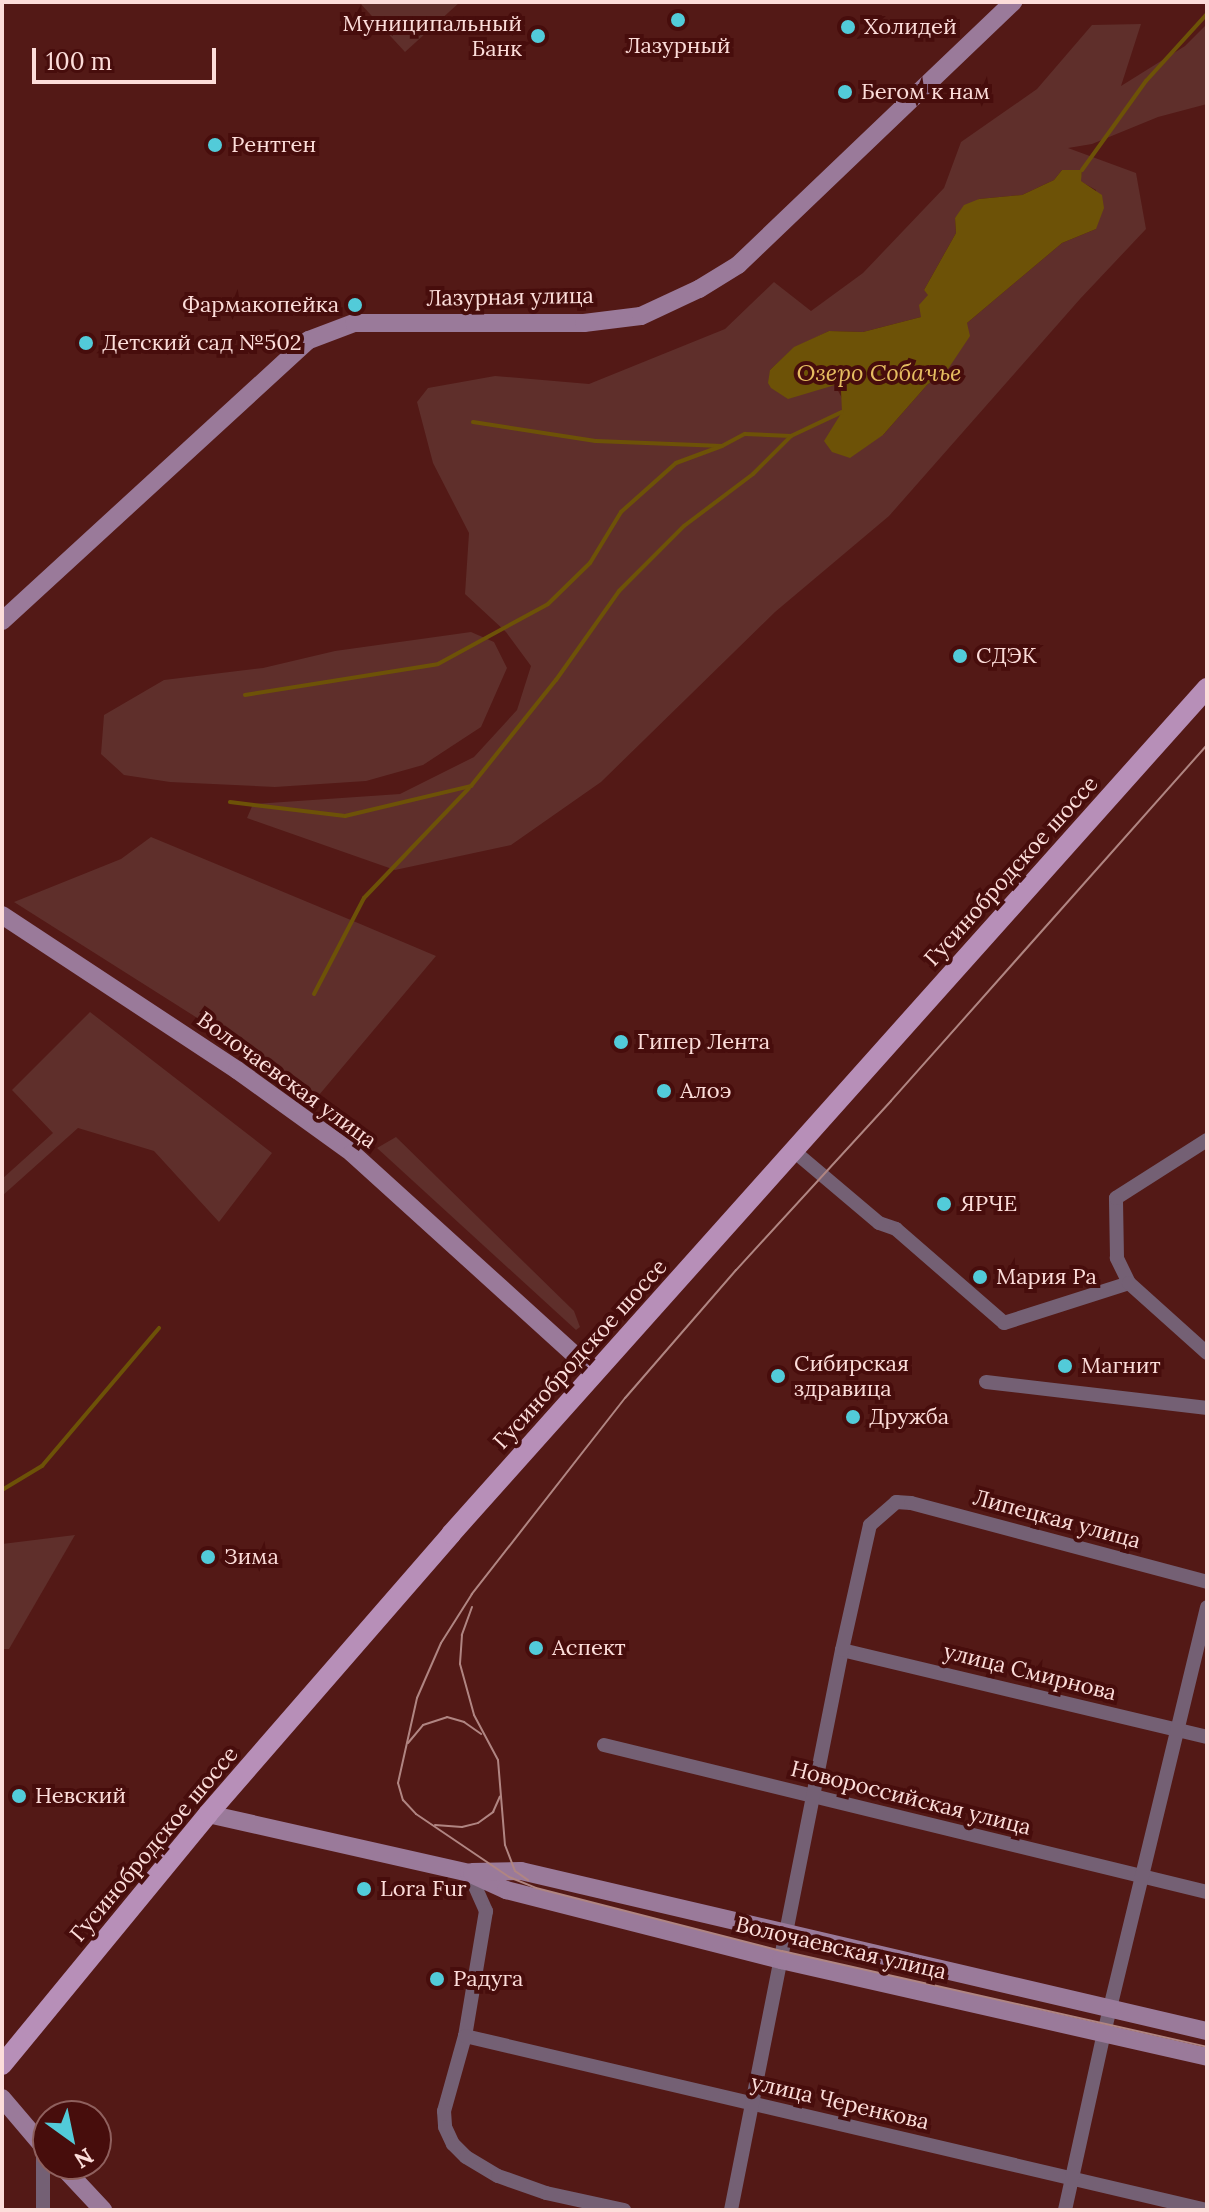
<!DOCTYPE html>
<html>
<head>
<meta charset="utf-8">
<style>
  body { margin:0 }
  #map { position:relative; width:1209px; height:2212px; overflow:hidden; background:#531916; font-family:Lora,serif }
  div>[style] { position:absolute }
  .green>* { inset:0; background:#5f2f2b }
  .water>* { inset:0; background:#6d5207 }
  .stream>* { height:4px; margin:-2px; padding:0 2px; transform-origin:2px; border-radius:2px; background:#6d5207 }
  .street>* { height:14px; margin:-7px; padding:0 7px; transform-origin:7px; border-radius:7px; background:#746074 }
  .secondary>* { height:18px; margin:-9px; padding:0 9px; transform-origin:9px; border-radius:9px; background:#9a7a9a }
  .primary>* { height:20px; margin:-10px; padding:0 10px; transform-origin:10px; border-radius:10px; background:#b78fb8 }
  .tram>* { height:2px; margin:-1px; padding:0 1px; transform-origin:1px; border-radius:1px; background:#b08582 }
  .dots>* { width:22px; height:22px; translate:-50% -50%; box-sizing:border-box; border:4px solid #470d0c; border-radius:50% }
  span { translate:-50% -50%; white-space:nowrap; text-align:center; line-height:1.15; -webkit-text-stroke:8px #470d0c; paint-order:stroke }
  .poi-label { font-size:22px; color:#fcddda }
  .right { translate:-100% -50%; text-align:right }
  .left { translate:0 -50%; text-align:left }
  .street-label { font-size:22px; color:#fcddda }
  .water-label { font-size:24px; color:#e5bd61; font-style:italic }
  .frame { position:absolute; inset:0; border:4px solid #fcddda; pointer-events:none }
  .north { position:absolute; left:32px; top:2100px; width:80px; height:80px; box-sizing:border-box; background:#470d0c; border:2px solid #8f605e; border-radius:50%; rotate:147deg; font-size:22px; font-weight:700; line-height:32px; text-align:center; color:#fcddda }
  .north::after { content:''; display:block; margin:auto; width:28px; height:36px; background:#52cbd9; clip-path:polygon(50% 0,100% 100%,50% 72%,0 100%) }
  .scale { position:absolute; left:32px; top:48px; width:184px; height:36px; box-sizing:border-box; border:4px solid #fcddda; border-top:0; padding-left:10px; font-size:24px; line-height:28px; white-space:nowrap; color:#fcddda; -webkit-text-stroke:6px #470d0c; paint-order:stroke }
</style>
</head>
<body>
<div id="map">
  <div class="green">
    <div style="clip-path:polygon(359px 2px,460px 2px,405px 52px)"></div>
    <div style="clip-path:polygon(evenodd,1141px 24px,1121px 86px,1185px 46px,1207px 24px,1207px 104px,1158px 117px,1092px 144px,1068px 148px,1136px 173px,1146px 229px,1080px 299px,889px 516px,775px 612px,601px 782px,511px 845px,395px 870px,247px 818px,253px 804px,400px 794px,474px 757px,517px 710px,531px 666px,506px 632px,465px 594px,469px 533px,433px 463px,417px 402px,428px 388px,495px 376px,589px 384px,725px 329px,774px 282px,811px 311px,863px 273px,944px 188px,961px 142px,1037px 89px,1092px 25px,1141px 24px,1062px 170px,1082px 171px,1080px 181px,1096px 190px,1096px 229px,1062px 243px,967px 323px,948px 369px,927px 385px,883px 435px,843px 400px,835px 385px,822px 387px,770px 370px,794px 348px,829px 331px,863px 332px,921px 317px,929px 294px,924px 290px,956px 233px,955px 218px,979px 199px,1022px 195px,1054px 180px,1062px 170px)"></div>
    <div style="clip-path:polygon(471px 632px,494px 642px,507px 668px,481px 727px,423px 765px,366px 781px,275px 787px,170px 782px,124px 775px,101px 754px,104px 715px,164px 680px,263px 668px,335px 651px)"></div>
    <div style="clip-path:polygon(151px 837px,358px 923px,436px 956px,319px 1095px,14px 902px,121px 859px)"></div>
    <div style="clip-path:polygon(90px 1012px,272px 1153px,219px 1222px,154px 1151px,78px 1128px,2px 1196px,2px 1179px,53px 1133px,12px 1090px)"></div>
    <div style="clip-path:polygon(396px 1137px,574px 1311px,580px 1327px,576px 1330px,377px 1148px)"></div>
    <div style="clip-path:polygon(75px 1535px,9px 1649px,2px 1649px,2px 1544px)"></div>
  </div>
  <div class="water">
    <div style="clip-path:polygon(1062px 170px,1082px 170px,1081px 181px,1102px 195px,1104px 208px,1096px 229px,1062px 243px,967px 323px,970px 336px,948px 369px,927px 385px,883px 435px,850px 458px,832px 452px,824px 441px,842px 412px,841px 391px,835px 385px,788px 399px,771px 388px,768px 383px,770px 370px,794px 347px,829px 331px,863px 332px,921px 317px,919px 305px,928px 295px,924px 290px,956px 233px,955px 218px,964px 205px,979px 199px,1022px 195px,1054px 180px)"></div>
  </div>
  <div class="stream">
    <div style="left:1082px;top:170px;width:110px;rotate:-54.3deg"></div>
    <div style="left:1146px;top:81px;width:91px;rotate:-47.7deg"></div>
    <div style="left:473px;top:422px;width:124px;rotate:8.8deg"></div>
    <div style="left:596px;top:441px;width:126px;rotate:2.3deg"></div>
    <div style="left:722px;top:446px;width:26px;rotate:-28deg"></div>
    <div style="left:745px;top:434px;width:46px;rotate:2.5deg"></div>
    <div style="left:791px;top:436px;width:56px;rotate:-25.2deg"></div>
    <div style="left:245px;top:695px;width:195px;rotate:-9.1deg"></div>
    <div style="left:438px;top:664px;width:125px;rotate:-28.6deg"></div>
    <div style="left:548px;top:604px;width:59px;rotate:-44.3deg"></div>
    <div style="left:590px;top:563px;width:60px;rotate:-58.7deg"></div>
    <div style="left:621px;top:512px;width:74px;rotate:-41.7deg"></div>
    <div style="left:676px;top:463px;width:49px;rotate:-20.3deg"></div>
    <div style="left:230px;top:802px;width:116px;rotate:6.9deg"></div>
    <div style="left:345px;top:816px;width:130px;rotate:-13.4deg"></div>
    <div style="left:471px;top:786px;width:136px;rotate:-51.3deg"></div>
    <div style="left:556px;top:680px;width:109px;rotate:-54.7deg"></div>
    <div style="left:619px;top:591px;width:92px;rotate:-45deg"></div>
    <div style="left:684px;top:526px;width:86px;rotate:-37deg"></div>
    <div style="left:753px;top:474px;width:54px;rotate:-45deg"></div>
    <div style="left:314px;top:994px;width:108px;rotate:-62.5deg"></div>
    <div style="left:364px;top:898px;width:152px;rotate:-46.3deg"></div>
    <div style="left:2px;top:1490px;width:47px;rotate:-31deg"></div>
    <div style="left:42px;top:1466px;width:181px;rotate:-49.7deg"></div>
  </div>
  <div class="street">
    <div style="left:795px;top:1152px;width:110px;rotate:40.2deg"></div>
    <div style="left:879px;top:1223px;width:18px;rotate:19deg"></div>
    <div style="left:896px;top:1229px;width:143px;rotate:41deg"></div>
    <div style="left:1004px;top:1323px;width:131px;rotate:-17.7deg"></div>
    <div style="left:1129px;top:1283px;width:28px;rotate:-116deg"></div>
    <div style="left:1117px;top:1258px;width:60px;rotate:-91deg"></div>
    <div style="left:1116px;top:1198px;width:108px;rotate:-32.5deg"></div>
    <div style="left:1129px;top:1283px;width:105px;rotate:41.9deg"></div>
    <div style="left:986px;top:1382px;width:223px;rotate:6.7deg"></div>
    <div style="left:842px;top:1650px;width:375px;rotate:13.4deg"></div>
    <div style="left:604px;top:1745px;width:621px;rotate:13.7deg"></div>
    <div style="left:469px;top:1873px;width:42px;rotate:65.9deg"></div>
    <div style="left:486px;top:1911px;width:127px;rotate:99.5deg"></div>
    <div style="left:465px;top:2036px;width:78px;rotate:105.6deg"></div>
    <div style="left:444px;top:2111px;width:16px;rotate:86deg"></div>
    <div style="left:445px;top:2127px;width:19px;rotate:65deg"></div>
    <div style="left:453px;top:2144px;width:18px;rotate:45deg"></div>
    <div style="left:466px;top:2157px;width:37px;rotate:31deg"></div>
    <div style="left:498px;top:2176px;width:51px;rotate:19.5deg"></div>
    <div style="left:546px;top:2193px;width:80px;rotate:12.3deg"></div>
    <div style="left:465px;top:2036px;width:761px;rotate:13.21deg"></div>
    <div style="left:43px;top:2210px;width:63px;rotate:-90deg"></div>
    <div style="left:731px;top:2210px;width:571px;rotate:-78.79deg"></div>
    <div style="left:842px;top:1650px;width:128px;rotate:-77.4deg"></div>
    <div style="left:870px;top:1525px;width:35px;rotate:-41deg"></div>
    <div style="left:896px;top:1502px;width:15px;rotate:4deg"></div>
    <div style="left:911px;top:1503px;width:306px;rotate:14.9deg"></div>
    <div style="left:1065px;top:2210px;width:181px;rotate:-77.6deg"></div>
    <div style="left:1104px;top:2033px;width:438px;rotate:-76.4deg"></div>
  </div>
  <div class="secondary">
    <div style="left:2px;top:621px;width:416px;rotate:-42.5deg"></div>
    <div style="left:309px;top:340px;width:48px;rotate:-20.7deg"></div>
    <div style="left:354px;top:323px;width:230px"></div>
    <div style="left:584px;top:323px;width:57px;rotate:-7deg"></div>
    <div style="left:641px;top:316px;width:64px;rotate:-25deg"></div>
    <div style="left:699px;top:289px;width:46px;rotate:-31.6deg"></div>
    <div style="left:738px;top:265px;width:381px;rotate:-43.7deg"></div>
    <div style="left:2px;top:915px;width:282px;rotate:33.4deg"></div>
    <div style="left:237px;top:1070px;width:142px;rotate:35.8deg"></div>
    <div style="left:352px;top:1153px;width:328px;rotate:42.2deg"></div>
    <div style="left:208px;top:1814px;width:268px;rotate:12.7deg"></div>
    <div style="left:469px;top:1873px;width:41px;rotate:24.7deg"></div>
    <div style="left:506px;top:1890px;width:284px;rotate:14.3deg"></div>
    <div style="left:781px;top:1960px;width:437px;rotate:12.8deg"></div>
    <div style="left:472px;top:1872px;width:49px;rotate:-1.2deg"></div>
    <div style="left:521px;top:1871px;width:704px;rotate:13.13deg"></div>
    <div style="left:2px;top:2098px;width:71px;rotate:49.6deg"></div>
    <div style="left:60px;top:2164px;width:63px;rotate:46.9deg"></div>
  </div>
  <div class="primary">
    <div style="left:2px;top:2065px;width:325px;rotate:-50.6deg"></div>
    <div style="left:208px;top:1814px;width:371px;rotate:-49deg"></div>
    <div style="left:451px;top:1534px;width:1135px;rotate:-48.22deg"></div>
  </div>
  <div class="tram">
    <div style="left:1207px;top:745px;width:476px;rotate:131.6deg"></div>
    <div style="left:891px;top:1101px;width:229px;rotate:132.5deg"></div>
    <div style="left:736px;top:1270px;width:169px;rotate:130.9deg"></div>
    <div style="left:625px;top:1398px;width:249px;rotate:128deg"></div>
    <div style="left:472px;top:1594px;width:58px;rotate:122.3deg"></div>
    <div style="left:441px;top:1643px;width:60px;rotate:113.6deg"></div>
    <div style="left:417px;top:1698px;width:87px;rotate:102.6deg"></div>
    <div style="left:398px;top:1783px;width:18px;rotate:74deg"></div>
    <div style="left:403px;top:1800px;width:19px;rotate:47deg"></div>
    <div style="left:416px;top:1814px;width:112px;rotate:34.1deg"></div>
    <div style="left:509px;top:1877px;width:29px;rotate:22deg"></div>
    <div style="left:536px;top:1888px;width:254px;rotate:14.4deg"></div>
    <div style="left:782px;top:1951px;width:436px;rotate:12.7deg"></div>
    <div style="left:472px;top:1607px;width:30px;rotate:110deg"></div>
    <div style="left:462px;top:1635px;width:29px;rotate:94deg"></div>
    <div style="left:460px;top:1664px;width:53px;rotate:74.6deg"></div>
    <div style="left:474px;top:1715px;width:51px;rotate:61.9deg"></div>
    <div style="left:498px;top:1760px;width:85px;rotate:85.3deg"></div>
    <div style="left:505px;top:1845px;width:28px;rotate:69deg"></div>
    <div style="left:515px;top:1871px;width:16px;rotate:35deg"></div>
    <div style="left:408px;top:1743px;width:23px;rotate:-50deg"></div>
    <div style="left:423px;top:1725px;width:25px;rotate:-18deg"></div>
    <div style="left:447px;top:1717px;width:18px;rotate:16deg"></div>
    <div style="left:464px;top:1722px;width:21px;rotate:35deg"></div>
    <div style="left:435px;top:1825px;width:27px;rotate:4deg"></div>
    <div style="left:462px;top:1827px;width:16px;rotate:-14deg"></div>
    <div style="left:478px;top:1823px;width:19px;rotate:-36deg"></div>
    <div style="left:493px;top:1812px;width:17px;rotate:-66deg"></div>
  </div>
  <div class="dots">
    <div style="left:678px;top:20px;background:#52cbd9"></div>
    <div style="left:848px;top:27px;background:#52cbd9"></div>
    <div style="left:538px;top:36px;background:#52cbd9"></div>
    <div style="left:845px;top:92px;background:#52cbd9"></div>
    <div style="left:215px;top:145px;background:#52cbd9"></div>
    <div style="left:355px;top:305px;background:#52cbd9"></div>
    <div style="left:86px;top:343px;background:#52cbd9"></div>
    <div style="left:960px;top:656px;background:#52cbd9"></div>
    <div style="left:621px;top:1042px;background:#52cbd9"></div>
    <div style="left:664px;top:1091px;background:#52cbd9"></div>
    <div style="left:944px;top:1204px;background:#52cbd9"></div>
    <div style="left:980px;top:1277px;background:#52cbd9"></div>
    <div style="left:1065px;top:1366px;background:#52cbd9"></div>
    <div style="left:778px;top:1376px;background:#52cbd9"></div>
    <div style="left:853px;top:1417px;background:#52cbd9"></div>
    <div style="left:208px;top:1557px;background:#52cbd9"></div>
    <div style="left:536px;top:1648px;background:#52cbd9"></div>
    <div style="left:19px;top:1796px;background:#52cbd9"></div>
    <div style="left:364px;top:1889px;background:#52cbd9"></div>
    <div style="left:437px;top:1979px;background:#52cbd9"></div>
  </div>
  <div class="poi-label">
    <span class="right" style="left:522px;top:36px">Муниципальный<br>Банк</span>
    <span class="left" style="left:864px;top:27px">Холидей</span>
    <span style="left:678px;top:46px">Лазурный</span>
    <span class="left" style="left:861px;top:92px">Бегом к нам</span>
    <span class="left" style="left:231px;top:145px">Рентген</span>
    <span class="right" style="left:339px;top:305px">Фармакопейка</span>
    <span class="left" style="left:102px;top:343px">Детский сад №502</span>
    <span class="left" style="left:976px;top:656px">СДЭК</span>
    <span class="left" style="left:637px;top:1042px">Гипер Лента</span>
    <span class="left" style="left:680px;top:1091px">Алоэ</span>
    <span class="left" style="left:960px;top:1204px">ЯРЧЕ</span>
    <span class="left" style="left:996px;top:1277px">Мария Ра</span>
    <span class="left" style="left:794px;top:1376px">Сибирская<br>здравица</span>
    <span class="left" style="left:1081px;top:1366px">Магнит</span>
    <span class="left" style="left:869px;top:1417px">Дружба</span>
    <span class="left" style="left:224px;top:1557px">Зима</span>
    <span class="left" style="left:552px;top:1648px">Аспект</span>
    <span class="left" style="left:35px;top:1796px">Невский</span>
    <span class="left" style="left:380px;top:1889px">Lora Fur</span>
    <span class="left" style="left:453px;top:1979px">Радуга</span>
  </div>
  <div class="street-label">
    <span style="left:510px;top:297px;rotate:-1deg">Лазурная улица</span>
    <span style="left:1011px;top:871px;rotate:-48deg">Гусинобродское шоссе</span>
    <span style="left:287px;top:1080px;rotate:36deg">Волочаевская улица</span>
    <span style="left:580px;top:1354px;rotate:-48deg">Гусинобродское шоссе</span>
    <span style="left:1057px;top:1519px;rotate:15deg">Липецкая улица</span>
    <span style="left:1030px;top:1672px;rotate:14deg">улица Смирнова</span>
    <span style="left:911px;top:1798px;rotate:14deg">Новороссийская улица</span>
    <span style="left:154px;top:1844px;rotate:-50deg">Гусинобродское шоссе</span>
    <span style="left:841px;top:1948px;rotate:13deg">Волочаевская улица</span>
    <span style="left:840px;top:2102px;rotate:13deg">улица Черенкова</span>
  </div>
  <div class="water-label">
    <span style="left:879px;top:373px">Озеро Собачье</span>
  </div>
  <div class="frame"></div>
  <div class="north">N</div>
  <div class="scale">100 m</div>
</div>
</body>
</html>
